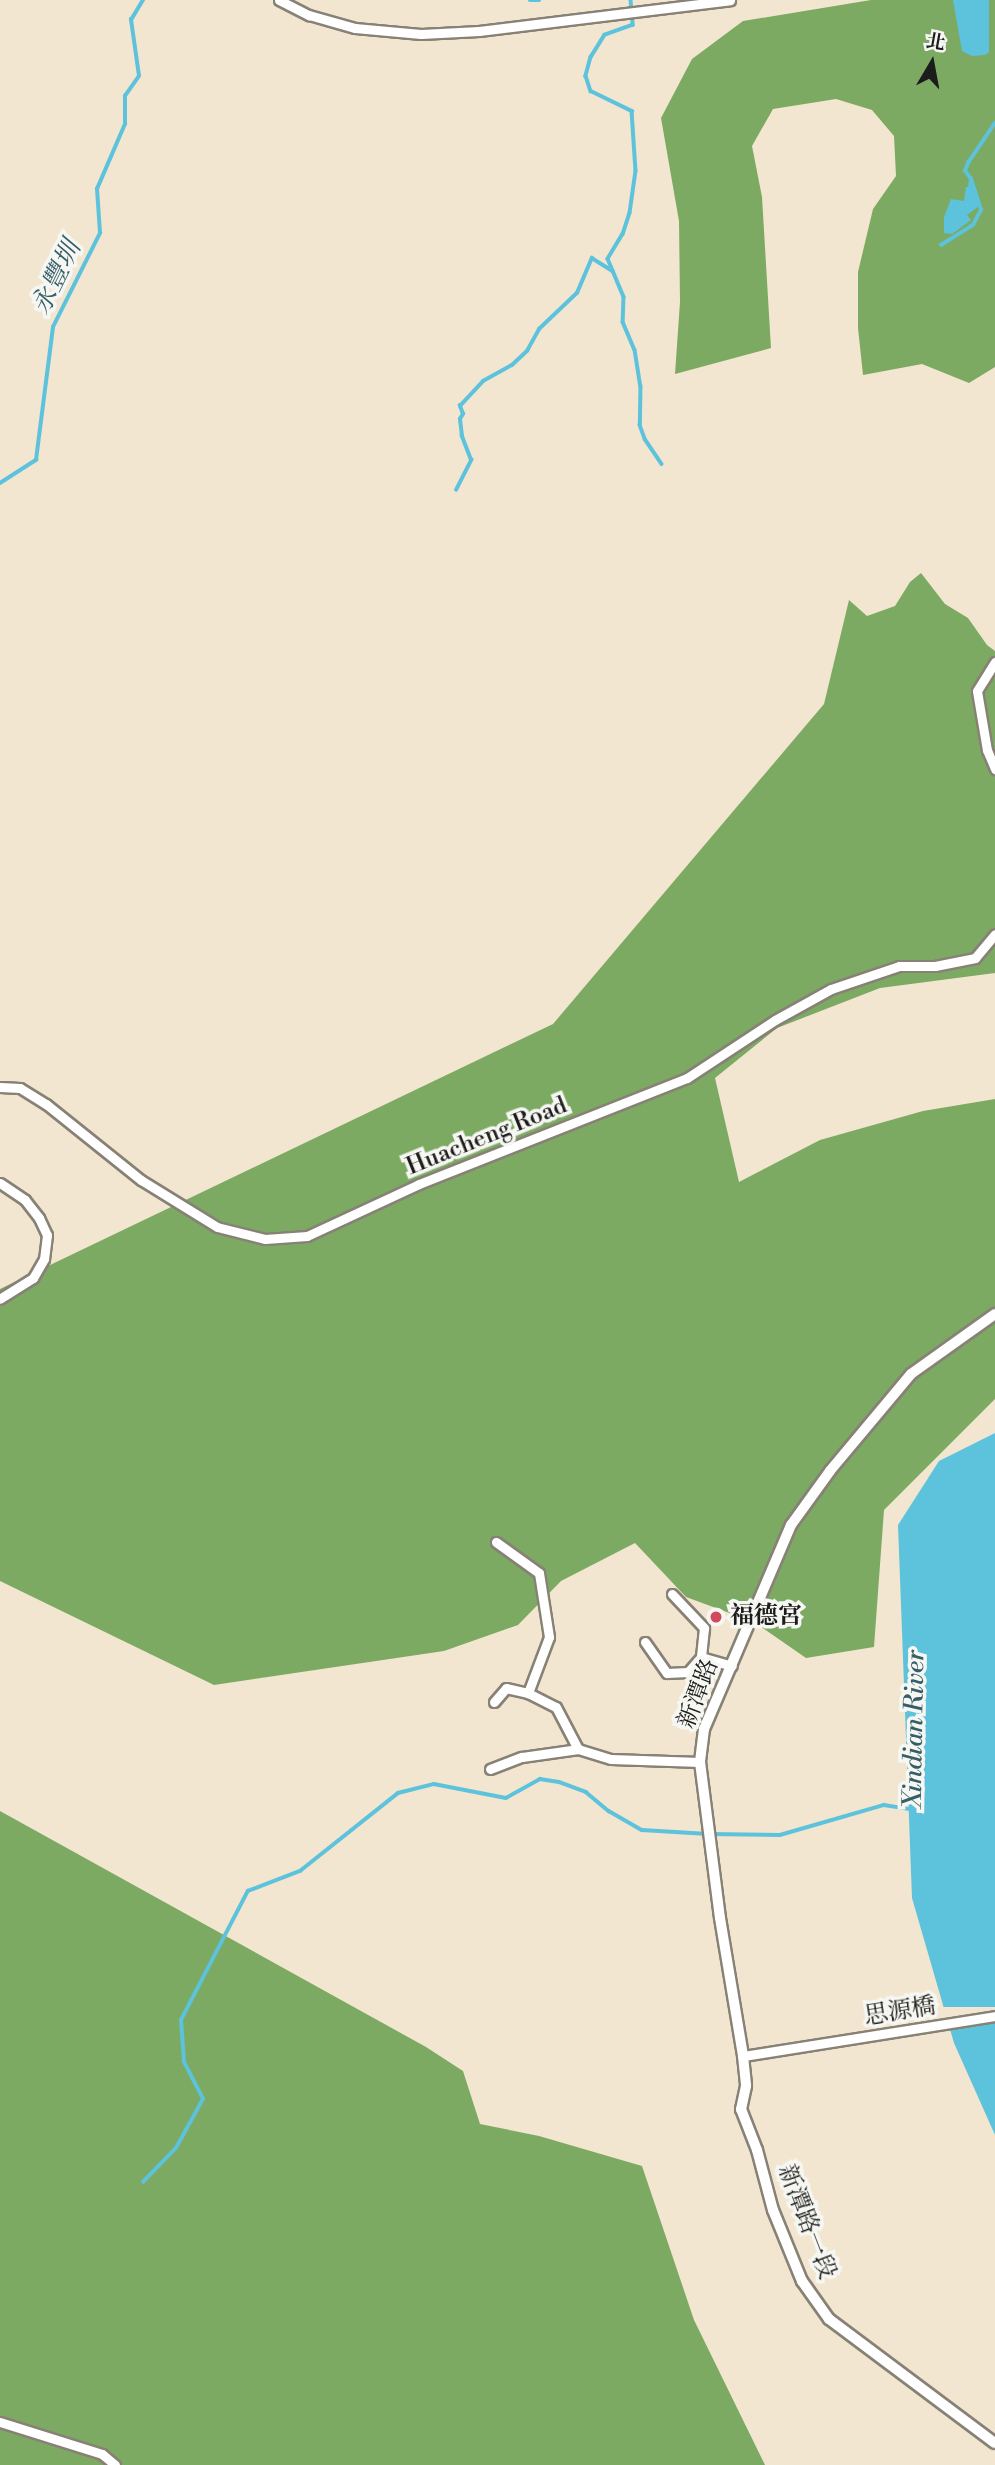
<!DOCTYPE html>
<html>
<head>
<meta charset="utf-8">
<style>
  body { margin:0 }
  #map { position:relative; width:995px; height:2465px; overflow:hidden; background:#f2e6d0; font-family:"Libre Bodoni","Noto Serif TC",serif }
  div>[style] { position:absolute }
  .forest>* { inset:0; background:#7caa62 }
  .water>* { inset:0; background:#5dc2db }
  .pier>* { inset:0; background:#f2e6d0; transform-origin:0 0 }
  .stream>* { height:3.5px; margin:-1.75px; padding:0 1.75px; transform-origin:1.75px; border-radius:1.75px; background:#5dc2db }
  .roads { filter:drop-shadow(2px 0 #878176) drop-shadow(-2px 0 #878176) drop-shadow(0 2px #878176) drop-shadow(0 -2px #878176) }
  .minor>* { height:9px; margin:-4.5px; padding:0 4.5px; transform-origin:4.5px; border-radius:4.5px; background:#fff }
  .tertiary>* { height:10px; margin:-5px; padding:0 5px; transform-origin:5px; border-radius:5px; background:#fff }
  .dots>* { width:19px; height:19px; translate:-50% -50%; box-sizing:border-box; border:4px solid #f6f6f2; border-radius:50% }
  span { translate:-50% -50%; white-space:nowrap; text-align:center; line-height:1.15; -webkit-text-stroke:7px #f6f6f2; paint-order:stroke }
  .street-label { font-size:24px; color:#1c1c1c }
  .poi-label { font-size:24px; color:#1c1c1c; font-weight:700 }
  .left { translate:0 -50%; text-align:left }
  .water-label { font-size:26px; color:#365e68; font-style:italic }
  .north { position:absolute; left:897px; top:28px; width:70px; height:70px; -webkit-text-stroke:5px #f6f6f2; paint-order:stroke; rotate:10deg; font-size:19px; font-weight:700; line-height:28px; text-align:center; color:#1c1c1c }
  .north::after { content:''; display:block; margin:auto; width:24px; height:32px; background:#1c1c1c; clip-path:polygon(50% 0,100% 100%,50% 72%,0 100%) }
</style>
</head>
<body>
<div id="map">
  <div class="forest">
    <div style="clip-path:polygon(871px 0,995px 0,995px 367px,969px 383px,922px 364px,863px 375px,858px 328px,858px 272px,873px 209px,896px 176px,894px 136px,872px 110px,836px 99px,773px 109px,752px 146px,762px 197px,771px 348px,675px 374px,680px 302px,679px 221px,661px 118px,692px 59px,743px 21px)"></div>
    <div style="clip-path:polygon(921px 573px,945px 604px,968px 618px,987px 645px,995px 651px,995px 973px,880px 988px,777px 1028px,715px 1078px,739px 1182px,820px 1140px,923px 1111px,995px 1099px,995px 1399px,884px 1510px,874px 1647px,806px 1658px,754px 1622px,686px 1597px,635px 1543px,561px 1581px,518px 1625px,444px 1651px,214px 1685px,0 1581px,0 1289px,553px 1024px,824px 704px,849px 600px,867px 616px,895px 606px,910px 582px)"></div>
    <div style="clip-path:polygon(0 1811px,426px 2047px,463px 2071px,480px 2124px,539px 2136px,642px 2166px,694px 2320px,765px 2465px,0 2465px)"></div>
  </div>
  <div class="water">
    <div style="clip-path:polygon(953px 0,989px 0,989px 52px,985px 55px,972px 56px,962px 51px)"></div>
    <div style="clip-path:polygon(966px 187px,975px 188px,979px 206px,967px 215px,971px 220px,952px 234px,944px 233px,944px 217px,951px 199px,964px 201px)"></div>
    <div style="clip-path:polygon(995px 1433px,995px 2135px,954px 2043px,912px 1898px,898px 1525px,939px 1461px)"></div>
  </div>
  <div class="pier">
    <div style="left:995px;top:2007px;width:14px;height:53px;rotate:90deg"></div>
  </div>
  <div class="stream">
    <div style="left:530px;top:0;width:9px"></div>
    <div style="left:631px;top:0;width:25px;rotate:85deg"></div>
    <div style="left:633px;top:25px;width:30px;rotate:160deg"></div>
    <div style="left:605px;top:35px;width:26px;rotate:122deg"></div>
    <div style="left:591px;top:57px;width:20px;rotate:105deg"></div>
    <div style="left:586px;top:76px;width:16px;rotate:72deg"></div>
    <div style="left:591px;top:91px;width:46px;rotate:26deg"></div>
    <div style="left:632px;top:111px;width:60px;rotate:86.2deg"></div>
    <div style="left:636px;top:171px;width:42px;rotate:98.1deg"></div>
    <div style="left:630px;top:213px;width:22px;rotate:108deg"></div>
    <div style="left:623px;top:234px;width:29px;rotate:121deg"></div>
    <div style="left:608px;top:259px;width:41px;rotate:67.2deg"></div>
    <div style="left:624px;top:297px;width:25px;rotate:92deg"></div>
    <div style="left:623px;top:322px;width:30px;rotate:67deg"></div>
    <div style="left:635px;top:350px;width:36px;rotate:81deg"></div>
    <div style="left:641px;top:386px;width:39px;rotate:91deg"></div>
    <div style="left:640px;top:425px;width:15px;rotate:70deg"></div>
    <div style="left:645px;top:439px;width:30px;rotate:56deg"></div>
    <div style="left:970px;top:187px;width:8px;rotate:-83deg"></div>
    <div style="left:971px;top:179px;width:10px;rotate:-127deg"></div>
    <div style="left:965px;top:171px;width:9px;rotate:-69deg"></div>
    <div style="left:968px;top:163px;width:48px;rotate:-56deg"></div>
    <div style="left:941px;top:245px;width:38px;rotate:-32deg"></div>
    <div style="left:973px;top:225px;width:17px;rotate:-62deg"></div>
    <div style="left:981px;top:210px;width:33px;rotate:-108deg"></div>
    <div style="left:0;top:483px;width:43px;rotate:-32.6deg"></div>
    <div style="left:36px;top:460px;width:134px;rotate:-82.7deg"></div>
    <div style="left:53px;top:327px;width:105px;rotate:-63.4deg"></div>
    <div style="left:100px;top:233px;width:44px;rotate:-93.9deg"></div>
    <div style="left:97px;top:189px;width:71px;rotate:-66.7deg"></div>
    <div style="left:125px;top:124px;width:28px;rotate:-90deg"></div>
    <div style="left:125px;top:96px;width:24px;rotate:-55deg"></div>
    <div style="left:139px;top:76px;width:57px;rotate:-98.1deg"></div>
    <div style="left:131px;top:20px;width:23px;rotate:-59deg"></div>
    <div style="left:456px;top:490px;width:34px;rotate:-63deg"></div>
    <div style="left:471px;top:460px;width:26px;rotate:-111deg"></div>
    <div style="left:462px;top:436px;width:17px;rotate:-97deg"></div>
    <div style="left:460px;top:419px;width:6px;rotate:-59deg"></div>
    <div style="left:463px;top:414px;width:9px;rotate:-111deg"></div>
    <div style="left:460px;top:406px;width:34px;rotate:-47deg"></div>
    <div style="left:483px;top:381px;width:33px;rotate:-29deg"></div>
    <div style="left:512px;top:365px;width:21px;rotate:-43deg"></div>
    <div style="left:527px;top:351px;width:25px;rotate:-61deg"></div>
    <div style="left:539px;top:329px;width:52px;rotate:-43.5deg"></div>
    <div style="left:577px;top:293px;width:38px;rotate:-67deg"></div>
    <div style="left:592px;top:258px;width:25px;rotate:32deg"></div>
    <div style="left:143px;top:2182px;width:47px;rotate:-45.9deg"></div>
    <div style="left:176px;top:2148px;width:56px;rotate:-61.1deg"></div>
    <div style="left:203px;top:2099px;width:42px;rotate:-117.2deg"></div>
    <div style="left:184px;top:2062px;width:42px;rotate:-94.1deg"></div>
    <div style="left:181px;top:2020px;width:145px;rotate:-62.6deg"></div>
    <div style="left:248px;top:1891px;width:56px;rotate:-21deg"></div>
    <div style="left:300px;top:1871px;width:125px;rotate:-38.5deg"></div>
    <div style="left:398px;top:1793px;width:37px;rotate:-14deg"></div>
    <div style="left:434px;top:1784px;width:73px;rotate:11deg"></div>
    <div style="left:506px;top:1798px;width:39px;rotate:-29deg"></div>
    <div style="left:540px;top:1779px;width:19px;rotate:9deg"></div>
    <div style="left:559px;top:1782px;width:29px;rotate:20deg"></div>
    <div style="left:586px;top:1792px;width:30px;rotate:40deg"></div>
    <div style="left:609px;top:1811px;width:38px;rotate:30deg"></div>
    <div style="left:642px;top:1830px;width:66px;rotate:3.5deg"></div>
    <div style="left:708px;top:1834px;width:72px;rotate:0.8deg"></div>
    <div style="left:780px;top:1835px;width:108px;rotate:-16.1deg"></div>
    <div style="left:884px;top:1805px;width:26px;rotate:9deg"></div>
  </div>
  <div class="roads">
    <div class="minor">
      <div style="left:279px;top:0;width:34px;rotate:27deg"></div>
      <div style="left:309px;top:15px;width:48px;rotate:15.8deg"></div>
      <div style="left:355px;top:28px;width:66px;rotate:5.2deg"></div>
      <div style="left:421px;top:34px;width:58px;rotate:-3deg"></div>
      <div style="left:479px;top:31px;width:253px;rotate:-7deg"></div>
      <div style="left:995px;top:662px;width:34px;rotate:122deg"></div>
      <div style="left:977px;top:691px;width:60px;rotate:80.4deg"></div>
      <div style="left:987px;top:750px;width:21px;rotate:67deg"></div>
      <div style="left:0;top:1087px;width:20px;rotate:3deg"></div>
      <div style="left:20px;top:1088px;width:31px;rotate:32deg"></div>
      <div style="left:46px;top:1104px;width:122px;rotate:38.7deg"></div>
      <div style="left:141px;top:1180px;width:89px;rotate:31.7deg"></div>
      <div style="left:217px;top:1227px;width:49px;rotate:14deg"></div>
      <div style="left:265px;top:1239px;width:42px;rotate:-4.1deg"></div>
      <div style="left:307px;top:1236px;width:123px;rotate:-24.9deg"></div>
      <div style="left:419px;top:1184px;width:288px;rotate:-21.6deg"></div>
      <div style="left:687px;top:1078px;width:105px;rotate:-33.4deg"></div>
      <div style="left:775px;top:1020px;width:64px;rotate:-29deg"></div>
      <div style="left:831px;top:989px;width:72px;rotate:-18.7deg"></div>
      <div style="left:899px;top:966px;width:36px"></div>
      <div style="left:935px;top:966px;width:41px;rotate:-11.3deg"></div>
      <div style="left:975px;top:958px;width:31px;rotate:-50deg"></div>
      <div style="left:0;top:1183px;width:30px;rotate:34deg"></div>
      <div style="left:25px;top:1200px;width:23px;rotate:52deg"></div>
      <div style="left:39px;top:1218px;width:19px;rotate:65deg"></div>
      <div style="left:47px;top:1235px;width:24px;rotate:97deg"></div>
      <div style="left:44px;top:1259px;width:22px;rotate:120deg"></div>
      <div style="left:33px;top:1278px;width:39px;rotate:148deg"></div>
      <div style="left:496px;top:1542px;width:53px;rotate:35.8deg"></div>
      <div style="left:539px;top:1573px;width:65px;rotate:81.1deg"></div>
      <div style="left:549px;top:1637px;width:60px;rotate:110.6deg"></div>
      <div style="left:528px;top:1693px;width:31px;rotate:27deg"></div>
      <div style="left:556px;top:1707px;width:47px;rotate:62.4deg"></div>
      <div style="left:578px;top:1749px;width:34px;rotate:17deg"></div>
      <div style="left:611px;top:1759px;width:89px;rotate:1.9deg"></div>
      <div style="left:672px;top:1594px;width:47px;rotate:46.7deg"></div>
      <div style="left:704px;top:1628px;width:29px;rotate:96deg"></div>
      <div style="left:645px;top:1642px;width:38px;rotate:55deg"></div>
      <div style="left:667px;top:1673px;width:21px;rotate:-3deg"></div>
      <div style="left:688px;top:1672px;width:20px;rotate:-49deg"></div>
      <div style="left:701px;top:1657px;width:32px;rotate:16deg"></div>
      <div style="left:494px;top:1702px;width:18px;rotate:-49deg"></div>
      <div style="left:506px;top:1688px;width:23px;rotate:13deg"></div>
      <div style="left:490px;top:1769px;width:34px;rotate:-21deg"></div>
      <div style="left:522px;top:1757px;width:57px;rotate:-8.1deg"></div>
      <div style="left:743px;top:2056px;width:255px;rotate:-9deg"></div>
      <div style="left:0;top:2422px;width:107px;rotate:17.4deg"></div>
      <div style="left:102px;top:2454px;width:17px;rotate:40deg"></div>
    </div>
    <div class="tertiary">
      <div style="left:995px;top:1314px;width:103px;rotate:144.5deg"></div>
      <div style="left:911px;top:1374px;width:126px;rotate:129.9deg"></div>
      <div style="left:830px;top:1471px;width:67px;rotate:125.8deg"></div>
      <div style="left:791px;top:1525px;width:222px;rotate:113.1deg"></div>
      <div style="left:704px;top:1729px;width:33px;rotate:97deg"></div>
      <div style="left:700px;top:1762px;width:157px;rotate:82.7deg"></div>
      <div style="left:720px;top:1918px;width:140px;rotate:80.5deg"></div>
      <div style="left:743px;top:2056px;width:30px;rotate:84deg"></div>
      <div style="left:746px;top:2086px;width:24px;rotate:102deg"></div>
      <div style="left:741px;top:2109px;width:44px;rotate:68.7deg"></div>
      <div style="left:757px;top:2150px;width:62px;rotate:75.1deg"></div>
      <div style="left:773px;top:2210px;width:77px;rotate:67.8deg"></div>
      <div style="left:802px;top:2281px;width:47px;rotate:54.6deg"></div>
      <div style="left:829px;top:2319px;width:207px;rotate:36.8deg"></div>
    </div>
  </div>
  <div class="dots">
    <div style="left:716px;top:1617px;background:#d1495b"></div>
  </div>
  <div class="street-label">
    <span style="left:487px;top:1137px;rotate:-22deg">Huacheng Road</span>
    <span style="left:699px;top:1694px;rotate:-69deg">新潭路</span>
    <span style="left:900px;top:2012px;rotate:-9deg">思源橋</span>
    <span style="left:806px;top:2222px;rotate:69deg">新潭路一段</span>
  </div>
  <div class="poi-label">
    <span class="left" style="left:730px;top:1617px">福德宮</span>
  </div>
  <div class="water-label">
    <span style="left:57px;top:278px;rotate:-64deg">永豐圳</span>
    <span style="left:915px;top:1729px;rotate:-89deg">Xindian River</span>
  </div>
  <div class="north">北</div>
</div>
</body>
</html>
